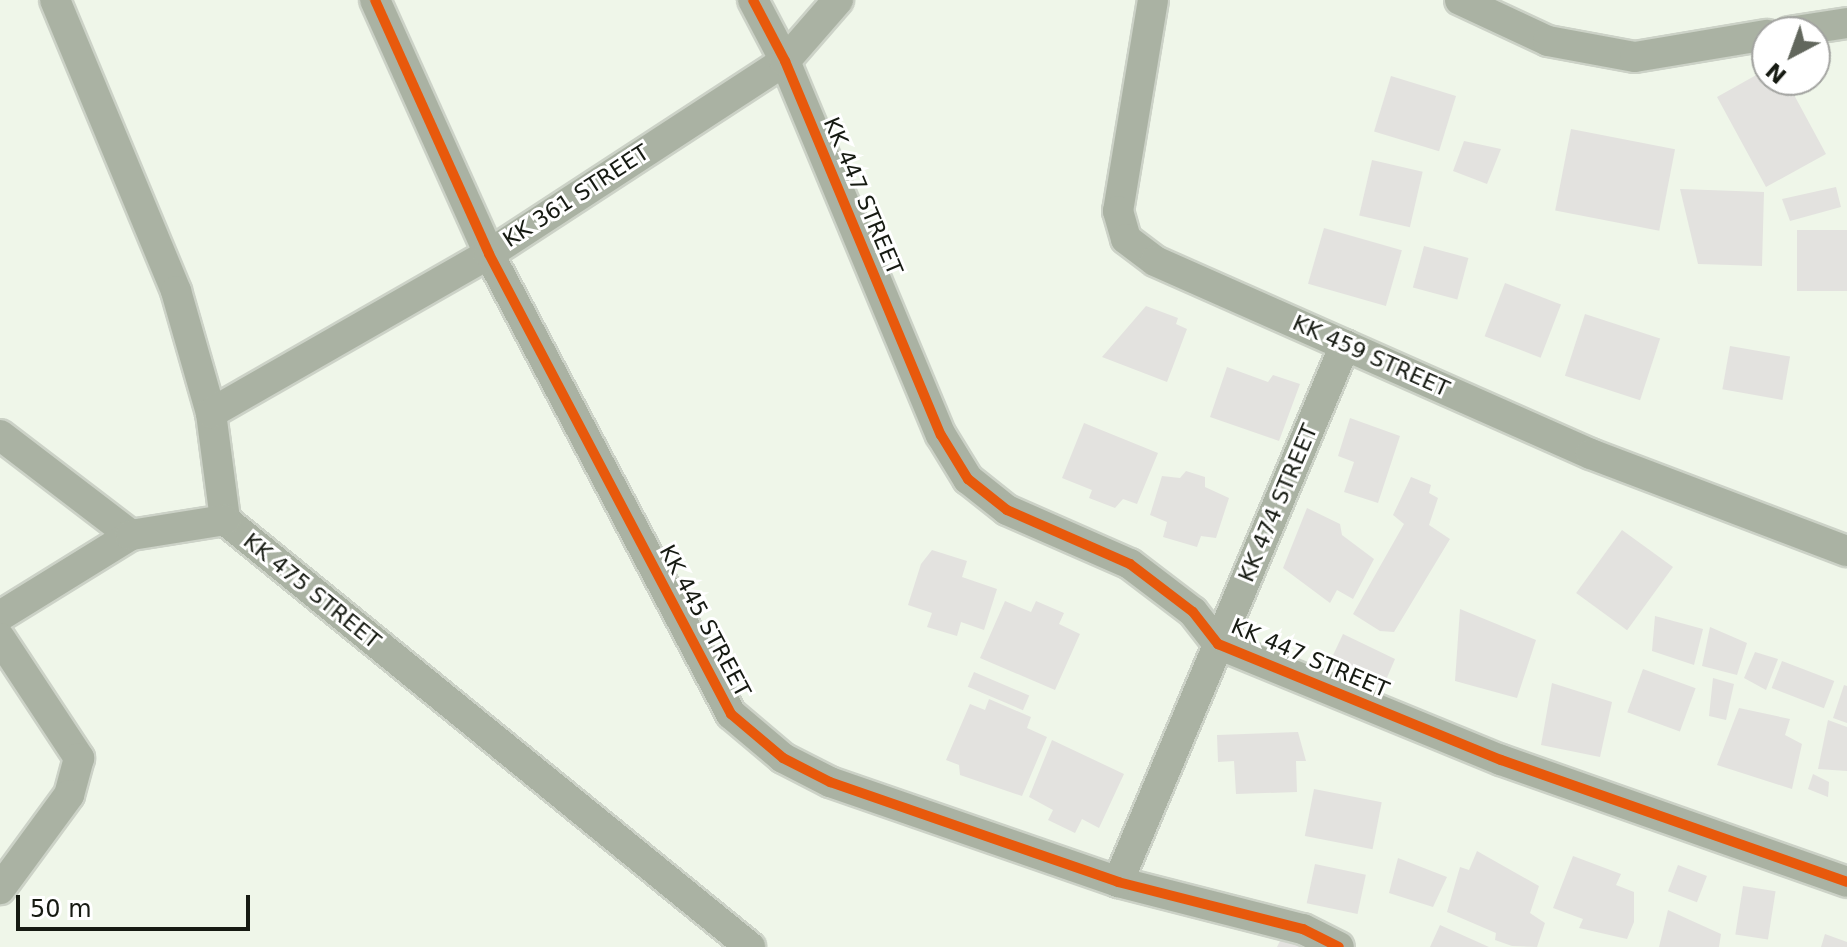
<!DOCTYPE html>
<html>
<head>
<meta charset="utf-8">
<style>
  body { margin:0 }
  #map { position:relative; width:1847px; height:947px; overflow:hidden; background:#eff6e9; font-family:"DejaVu Sans",sans-serif }
  div>[style] { position:absolute }
  .building>* { inset:0; background:#e3e2df; transform-origin:0 0 }
  .roads { filter:drop-shadow(2px 0 #ccd2c7) drop-shadow(-2px 0 #ccd2c7) drop-shadow(0 2px #ccd2c7) drop-shadow(0 -2px #ccd2c7) }
  .street>* { height:30px; margin:-15px; padding:0 15px; transform-origin:15px; border-radius:15px; background:#aab2a3 }
  .cycleway>* { height:10px; margin:-5px; padding:0 5px; transform-origin:5px; border-radius:5px; background:#e8590c }
  span { translate:-50% -50%; white-space:nowrap; text-align:center; line-height:1.15; -webkit-text-stroke:6px #fff; paint-order:stroke }
  .street-label { font-size:22px; color:#161a12 }
  .north { position:absolute; left:1751px; top:16px; width:80px; height:80px; box-sizing:border-box; background:#fff; border:2px solid #a2a3a0; border-radius:50%; rotate:221deg; font-size:22px; font-weight:700; line-height:32px; text-align:center; color:#161a12 }
  .north::after { content:''; display:block; margin:auto; width:28px; height:36px; background:#62675d; clip-path:polygon(50% 0,100% 100%,50% 72%,0 100%) }
  .scale { position:absolute; left:16px; top:895px; width:234px; height:36px; box-sizing:border-box; border:4px solid #161a12; border-top:0; padding-left:10px; font-size:24px; line-height:28px; white-space:nowrap; color:#161a12; -webkit-text-stroke:6px #fff; paint-order:stroke }
</style>
</head>
<body>
<div id="map">
  <div class="building">
    <div style="clip-path:polygon(1767px 69px,1767px 80px,1786px 80px,1826px 154px,1766px 187px,1717px 97px)"></div>
    <div style="left:1391px;top:76px;width:68px;height:58px;rotate:17deg"></div>
    <div style="left:1571px;top:129px;width:106px;height:83px;rotate:11deg"></div>
    <div style="clip-path:polygon(1464px 141px,1501px 149px,1487px 184px,1453px 171px)"></div>
    <div style="left:1372px;top:160px;width:52px;height:57px;rotate:13deg"></div>
    <div style="clip-path:polygon(1836px 187px,1841px 207px,1790px 221px,1782px 199px)"></div>
    <div style="clip-path:polygon(1680px 189px,1764px 192px,1762px 266px,1698px 264px)"></div>
    <div style="left:1324px;top:228px;width:81px;height:58px;rotate:16deg"></div>
    <div style="left:1847px;top:230px;width:61px;height:50px;rotate:90deg"></div>
    <div style="left:1424px;top:246px;width:46px;height:43px;rotate:15deg"></div>
    <div style="left:1505px;top:283px;width:60px;height:57px;rotate:21deg"></div>
    <div style="clip-path:polygon(1146px 306px,1178px 318px,1176px 324px,1187px 329px,1167px 382px,1102px 357px)"></div>
    <div style="left:1585px;top:314px;width:79px;height:65px;rotate:18deg"></div>
    <div style="left:1730px;top:346px;width:61px;height:44px;rotate:10deg"></div>
    <div style="clip-path:polygon(1227px 367px,1268px 382px,1273px 375px,1300px 384px,1279px 441px,1210px 417px)"></div>
    <div style="clip-path:polygon(1350px 418px,1400px 436px,1378px 503px,1344px 492px,1354px 462px,1338px 456px)"></div>
    <div style="clip-path:polygon(1084px 423px,1158px 453px,1137px 504px,1123px 499px,1115px 508px,1089px 498px,1092px 490px,1062px 478px)"></div>
    <div style="clip-path:polygon(1186px 471px,1205px 477px,1205px 487px,1229px 498px,1216px 538px,1201px 536px,1197px 547px,1163px 537px,1167px 522px,1150px 515px,1162px 476px,1180px 478px)"></div>
    <div style="clip-path:polygon(1411px 477px,1431px 485px,1429px 493px,1438px 498px,1429px 525px,1450px 539px,1394px 632px,1380px 631px,1353px 614px,1404px 524px,1393px 515px)"></div>
    <div style="clip-path:polygon(1307px 508px,1340px 524px,1342px 535px,1374px 559px,1353px 599px,1337px 590px,1330px 603px,1283px 568px)"></div>
    <div style="left:1622px;top:530px;width:63px;height:78px;rotate:36deg"></div>
    <div style="clip-path:polygon(932px 550px,967px 561px,962px 577px,997px 589px,984px 630px,961px 622px,957px 636px,927px 627px,932px 613px,908px 605px,921px 564px)"></div>
    <div style="clip-path:polygon(1005px 601px,1031px 612px,1036px 601px,1064px 613px,1059px 624px,1080px 634px,1055px 690px,980px 658px)"></div>
    <div style="clip-path:polygon(1460px 609px,1536px 640px,1517px 698px,1455px 681px)"></div>
    <div style="clip-path:polygon(1655px 616px,1703px 629px,1694px 665px,1652px 651px)"></div>
    <div style="clip-path:polygon(1710px 627px,1747px 643px,1737px 675px,1702px 666px)"></div>
    <div style="clip-path:polygon(1343px 634px,1395px 659px,1383px 687px,1327px 668px)"></div>
    <div style="clip-path:polygon(1755px 652px,1778px 659px,1766px 690px,1744px 678px)"></div>
    <div style="left:1782px;top:661px;width:56px;height:29px;rotate:21deg"></div>
    <div style="left:1643px;top:669px;width:56px;height:46px;rotate:20deg"></div>
    <div style="left:974px;top:672px;width:60px;height:16px;rotate:23deg"></div>
    <div style="clip-path:polygon(1713px 678px,1734px 684px,1726px 720px,1709px 716px)"></div>
    <div style="clip-path:polygon(1552px 683px,1612px 702px,1600px 757px,1541px 745px)"></div>
    <div style="clip-path:polygon(1844px 685px,1847px 686px,1847px 723px,1833px 718px)"></div>
    <div style="clip-path:polygon(989px 699px,1031px 717px,1027px 728px,1047px 737px,1022px 796px,960px 775px,959px 765px,946px 760px,970px 704px,985px 710px)"></div>
    <div style="clip-path:polygon(1739px 708px,1790px 719px,1785px 735px,1802px 744px,1792px 789px,1717px 765px)"></div>
    <div style="clip-path:polygon(1828px 720px,1847px 727px,1847px 771px,1818px 769px)"></div>
    <div style="clip-path:polygon(1298px 732px,1306px 761px,1296px 761px,1297px 792px,1236px 794px,1234px 761px,1218px 762px,1217px 735px)"></div>
    <div style="clip-path:polygon(1052px 740px,1124px 774px,1099px 828px,1082px 819px,1075px 833px,1048px 820px,1053px 810px,1029px 797px)"></div>
    <div style="clip-path:polygon(1813px 774px,1829px 782px,1828px 797px,1808px 789px)"></div>
    <div style="left:1314px;top:789px;width:69px;height:48px;rotate:11deg"></div>
    <div style="clip-path:polygon(1477px 851px,1539px 886px,1530px 913px,1545px 923px,1537px 947px,1512px 946px,1495px 940px,1496px 933px,1447px 912px,1460px 867px,1469px 870px)"></div>
    <div style="clip-path:polygon(1573px 856px,1621px 874px,1616px 885px,1634px 892px,1634px 922px,1627px 939px,1579px 928px,1583px 919px,1553px 908px)"></div>
    <div style="clip-path:polygon(1398px 858px,1447px 877px,1433px 907px,1389px 893px)"></div>
    <div style="left:1315px;top:864px;width:52px;height:40px;rotate:12deg"></div>
    <div style="left:1678px;top:865px;width:31px;height:28px;rotate:21deg"></div>
    <div style="left:1743px;top:886px;width:33px;height:49px;rotate:9deg"></div>
    <div style="clip-path:polygon(1668px 910px,1721px 934px,1719px 947px,1659px 947px)"></div>
    <div style="clip-path:polygon(1440px 925px,1489px 947px,1430px 947px)"></div>
    <div style="clip-path:polygon(1825px 934px,1847px 942px,1847px 947px,1821px 947px)"></div>
    <div style="clip-path:polygon(1281px 939px,1306px 946px,1305px 947px,1277px 947px)"></div>
  </div>
  <div class="roads">
    <div class="street">
      <div style="left:55px;top:0;width:315px;rotate:67.4deg"></div>
      <div style="left:176px;top:291px;width:127px;rotate:74deg"></div>
      <div style="left:211px;top:413px;width:108px;rotate:82.5deg"></div>
      <div style="left:225px;top:520px;width:677px;rotate:39.12deg"></div>
      <div style="left:375px;top:0;width:278px;rotate:65.8deg"></div>
      <div style="left:489px;top:254px;width:520px;rotate:62.25deg"></div>
      <div style="left:731px;top:714px;width:68px;rotate:40.2deg"></div>
      <div style="left:783px;top:758px;width:53px;rotate:27.1deg"></div>
      <div style="left:830px;top:782px;width:305px;rotate:19.1deg"></div>
      <div style="left:1118px;top:882px;width:191px;rotate:14.3deg"></div>
      <div style="left:1303px;top:929px;width:40px;rotate:26.6deg"></div>
      <div style="left:753px;top:0;width:69px;rotate:62.3deg"></div>
      <div style="left:785px;top:61px;width:405px;rotate:67.4deg"></div>
      <div style="left:941px;top:435px;width:52px;rotate:58.5deg"></div>
      <div style="left:968px;top:479px;width:50px;rotate:38.5deg"></div>
      <div style="left:1007px;top:510px;width:134px;rotate:23.7deg"></div>
      <div style="left:1130px;top:564px;width:79px;rotate:37.3deg"></div>
      <div style="left:1193px;top:612px;width:41px;rotate:52deg"></div>
      <div style="left:1218px;top:644px;width:306px;rotate:22.3deg"></div>
      <div style="left:1501px;top:760px;width:367px;rotate:19.4deg"></div>
      <div style="left:1153px;top:0;width:214px;rotate:99.4deg"></div>
      <div style="left:1118px;top:211px;width:29px;rotate:74deg"></div>
      <div style="left:1126px;top:239px;width:36px;rotate:37deg"></div>
      <div style="left:1155px;top:261px;width:477px;rotate:23.9deg"></div>
      <div style="left:1591px;top:454px;width:274px;rotate:20.8deg"></div>
      <div style="left:1460px;top:0;width:97px;rotate:25deg"></div>
      <div style="left:1548px;top:41px;width:88px;rotate:10.4deg"></div>
      <div style="left:1635px;top:57px;width:134px;rotate:-9.5deg"></div>
      <div style="left:1789px;top:32px;width:59px;rotate:-8.8deg"></div>
      <div style="left:211px;top:413px;width:320px;rotate:-29.8deg"></div>
      <div style="left:489px;top:254px;width:353px;rotate:-33.1deg"></div>
      <div style="left:785px;top:61px;width:81px;rotate:-49deg"></div>
      <div style="left:0;top:435px;width:165px;rotate:37.4deg"></div>
      <div style="left:0;top:616px;width:154px;rotate:-31.7deg"></div>
      <div style="left:131px;top:535px;width:95px;rotate:-9.1deg"></div>
      <div style="left:0;top:638px;width:144px;rotate:56.6deg"></div>
      <div style="left:79px;top:758px;width:38px;rotate:105deg"></div>
      <div style="left:69px;top:795px;width:117px;rotate:126.3deg"></div>
      <div style="left:1118px;top:882px;width:583px;rotate:-67.09deg"></div>
    </div>
  </div>
  <div class="cycleway">
    <div style="left:375px;top:0;width:278px;rotate:65.8deg"></div>
    <div style="left:489px;top:254px;width:520px;rotate:62.25deg"></div>
    <div style="left:731px;top:714px;width:68px;rotate:40.2deg"></div>
    <div style="left:783px;top:758px;width:53px;rotate:27.1deg"></div>
    <div style="left:830px;top:782px;width:305px;rotate:19.1deg"></div>
    <div style="left:1118px;top:882px;width:191px;rotate:14.3deg"></div>
    <div style="left:1303px;top:929px;width:40px;rotate:26.6deg"></div>
    <div style="left:753px;top:0;width:69px;rotate:62.3deg"></div>
    <div style="left:785px;top:61px;width:405px;rotate:67.4deg"></div>
    <div style="left:941px;top:435px;width:52px;rotate:58.5deg"></div>
    <div style="left:968px;top:479px;width:50px;rotate:38.5deg"></div>
    <div style="left:1007px;top:510px;width:134px;rotate:23.7deg"></div>
    <div style="left:1130px;top:564px;width:79px;rotate:37.3deg"></div>
    <div style="left:1193px;top:612px;width:41px;rotate:52deg"></div>
    <div style="left:1218px;top:644px;width:306px;rotate:22.3deg"></div>
    <div style="left:1501px;top:760px;width:367px;rotate:19.4deg"></div>
  </div>
  <div class="street-label">
    <span style="left:576px;top:196px;rotate:-33deg">KK 361 STREET</span>
    <span style="left:863px;top:196px;rotate:67deg">KK 447 STREET</span>
    <span style="left:1371px;top:356px;rotate:24deg">KK 459 STREET</span>
    <span style="left:1278px;top:503px;rotate:-67deg">KK 474 STREET</span>
    <span style="left:312px;top:591px;rotate:39deg">KK 475 STREET</span>
    <span style="left:705px;top:621px;rotate:62deg">KK 445 STREET</span>
    <span style="left:1310px;top:658px;rotate:23deg">KK 447 STREET</span>
  </div>
  <div class="north">N</div>
  <div class="scale">50 m</div>
</div>
</body>
</html>
